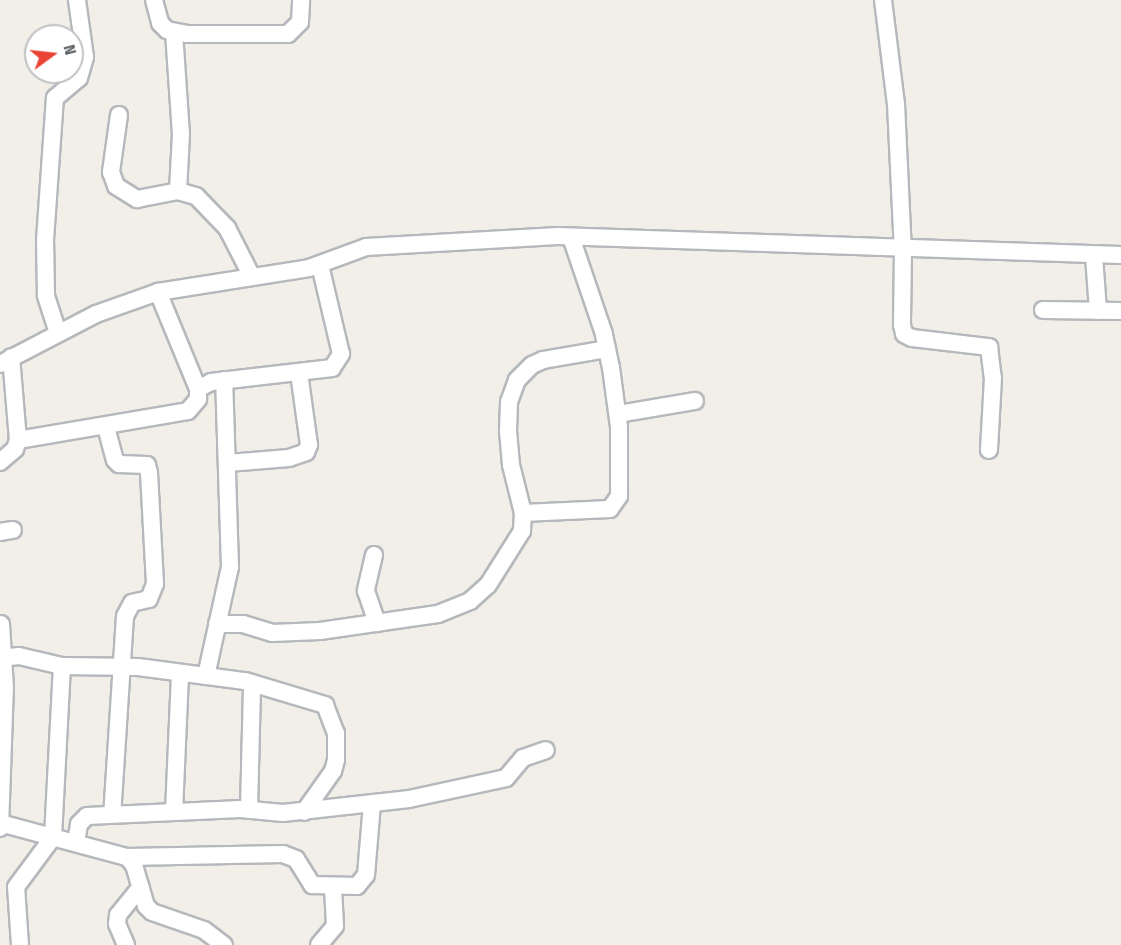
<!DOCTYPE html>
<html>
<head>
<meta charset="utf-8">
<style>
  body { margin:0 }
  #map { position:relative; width:1121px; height:945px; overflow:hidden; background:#f1efe8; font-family:"Fira Sans Condensed",sans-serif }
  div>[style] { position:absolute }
  .roads { filter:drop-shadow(2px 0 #b5b8bc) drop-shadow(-2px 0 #b5b8bc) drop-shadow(0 2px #b5b8bc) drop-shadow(0 -2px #b5b8bc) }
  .minor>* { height:16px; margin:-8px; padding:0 8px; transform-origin:8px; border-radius:8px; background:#fff }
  span { translate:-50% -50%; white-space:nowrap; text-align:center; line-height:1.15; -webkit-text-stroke:5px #fff; paint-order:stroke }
  .north { position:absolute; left:24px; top:24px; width:60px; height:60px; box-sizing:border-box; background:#fff; border:2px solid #bfc1c3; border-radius:50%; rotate:75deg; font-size:16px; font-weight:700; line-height:24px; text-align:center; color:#5f6368 }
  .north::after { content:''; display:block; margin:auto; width:21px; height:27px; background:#ea4335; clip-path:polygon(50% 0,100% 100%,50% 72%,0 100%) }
</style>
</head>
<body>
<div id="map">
  <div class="roads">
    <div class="minor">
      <div style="left:154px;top:0;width:24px;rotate:75deg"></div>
      <div style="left:160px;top:23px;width:10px;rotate:45deg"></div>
      <div style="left:167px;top:30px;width:20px;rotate:11deg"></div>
      <div style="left:187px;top:34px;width:101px"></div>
      <div style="left:288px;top:34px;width:17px;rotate:-45deg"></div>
      <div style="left:300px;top:22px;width:22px;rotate:-87deg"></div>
      <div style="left:883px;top:0;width:105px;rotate:82.9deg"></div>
      <div style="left:896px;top:104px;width:146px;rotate:87.3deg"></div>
      <div style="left:903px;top:250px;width:75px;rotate:90.8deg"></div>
      <div style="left:902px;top:325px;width:9px;rotate:77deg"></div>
      <div style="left:904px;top:334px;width:9px;rotate:27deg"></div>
      <div style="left:912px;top:338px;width:78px;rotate:6.7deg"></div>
      <div style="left:989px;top:347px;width:31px;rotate:83deg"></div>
      <div style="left:993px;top:378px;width:72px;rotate:93.2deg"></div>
      <div style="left:174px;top:32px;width:102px;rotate:86.1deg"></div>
      <div style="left:181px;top:134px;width:57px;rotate:93deg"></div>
      <div style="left:119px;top:115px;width:58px;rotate:98deg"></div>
      <div style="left:111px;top:172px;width:15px;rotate:70deg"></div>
      <div style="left:116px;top:186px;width:25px;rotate:32deg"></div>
      <div style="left:137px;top:199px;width:42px;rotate:-11deg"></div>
      <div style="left:178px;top:191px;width:19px;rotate:16deg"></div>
      <div style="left:196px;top:196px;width:45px;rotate:45.9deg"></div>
      <div style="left:227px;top:228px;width:53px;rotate:62.9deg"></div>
      <div style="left:1094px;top:256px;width:55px;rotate:85.8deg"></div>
      <div style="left:158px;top:292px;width:105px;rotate:67.6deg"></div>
      <div style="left:1043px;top:310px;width:78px;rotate:0.7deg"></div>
      <div style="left:58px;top:333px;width:40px;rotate:-108deg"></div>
      <div style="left:46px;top:295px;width:55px;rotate:-91deg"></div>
      <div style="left:45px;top:240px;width:142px;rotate:-86deg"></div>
      <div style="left:55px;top:98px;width:31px;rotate:-40deg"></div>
      <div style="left:79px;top:78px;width:22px;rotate:-74deg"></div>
      <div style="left:85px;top:57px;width:58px;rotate:-98deg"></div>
      <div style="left:0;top:364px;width:108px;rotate:-27.5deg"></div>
      <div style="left:96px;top:314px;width:66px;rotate:-19.5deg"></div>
      <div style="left:158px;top:292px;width:153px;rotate:-9deg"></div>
      <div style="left:309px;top:268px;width:61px;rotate:-20.2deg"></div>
      <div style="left:366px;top:247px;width:192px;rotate:-3.3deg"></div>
      <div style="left:558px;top:236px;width:563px;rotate:1.93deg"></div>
      <div style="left:618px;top:414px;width:78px;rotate:-9.6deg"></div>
      <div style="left:106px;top:427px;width:34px;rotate:75deg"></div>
      <div style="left:115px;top:460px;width:6px;rotate:45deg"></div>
      <div style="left:119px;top:464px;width:28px;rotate:2deg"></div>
      <div style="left:147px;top:465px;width:8px;rotate:76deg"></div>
      <div style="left:149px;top:473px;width:111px;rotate:86.9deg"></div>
      <div style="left:155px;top:584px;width:16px;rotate:112deg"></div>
      <div style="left:149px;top:599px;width:17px;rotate:167deg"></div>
      <div style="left:132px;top:603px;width:15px;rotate:118deg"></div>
      <div style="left:125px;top:616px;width:199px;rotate:93.7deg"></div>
      <div style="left:18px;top:440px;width:172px;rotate:-9.7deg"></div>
      <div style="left:188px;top:411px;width:16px;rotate:-50deg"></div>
      <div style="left:198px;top:399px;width:10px;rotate:-90deg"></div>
      <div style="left:198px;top:389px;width:15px;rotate:-28deg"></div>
      <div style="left:211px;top:382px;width:122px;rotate:-6.6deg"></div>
      <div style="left:332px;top:368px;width:17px;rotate:-57deg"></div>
      <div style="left:341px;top:354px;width:91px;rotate:-103.3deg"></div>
      <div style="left:0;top:462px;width:20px;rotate:-41deg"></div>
      <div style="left:15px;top:449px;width:9px;rotate:-72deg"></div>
      <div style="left:18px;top:440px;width:83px;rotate:-94.8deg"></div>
      <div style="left:228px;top:463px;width:61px;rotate:-4.7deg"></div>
      <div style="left:289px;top:458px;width:18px;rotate:-19deg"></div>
      <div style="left:306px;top:452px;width:8px;rotate:-67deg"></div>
      <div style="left:309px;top:445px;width:73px;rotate:-97.9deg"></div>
      <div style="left:523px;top:513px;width:87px;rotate:-2.6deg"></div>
      <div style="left:610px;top:509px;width:16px;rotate:-55deg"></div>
      <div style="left:619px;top:496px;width:69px;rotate:-90deg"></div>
      <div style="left:619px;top:427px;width:60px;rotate:-97.7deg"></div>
      <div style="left:611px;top:368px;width:35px;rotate:-102deg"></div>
      <div style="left:604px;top:334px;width:102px;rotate:-108.8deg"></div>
      <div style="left:0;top:532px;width:13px;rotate:-9deg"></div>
      <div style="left:374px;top:555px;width:37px;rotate:103deg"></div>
      <div style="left:366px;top:591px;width:34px;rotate:71deg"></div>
      <div style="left:217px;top:624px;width:26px"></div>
      <div style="left:243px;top:624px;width:30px;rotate:17deg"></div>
      <div style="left:272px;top:633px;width:48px;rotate:-2.4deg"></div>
      <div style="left:320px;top:631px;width:119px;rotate:-8.2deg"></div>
      <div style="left:438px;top:614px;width:35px;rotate:-22deg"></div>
      <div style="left:470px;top:601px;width:24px;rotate:-42deg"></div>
      <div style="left:488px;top:585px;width:64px;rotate:-57.8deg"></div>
      <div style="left:522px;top:531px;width:18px;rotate:-87deg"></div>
      <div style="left:523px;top:513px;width:49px;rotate:-104deg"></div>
      <div style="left:511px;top:465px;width:34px;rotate:-95deg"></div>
      <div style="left:508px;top:431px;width:29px;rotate:-88deg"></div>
      <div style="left:509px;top:402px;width:23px;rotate:-70deg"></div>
      <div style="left:517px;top:380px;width:21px;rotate:-45deg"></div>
      <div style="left:532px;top:365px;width:12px;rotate:-24deg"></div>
      <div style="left:543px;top:360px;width:65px;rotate:-9.8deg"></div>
      <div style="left:0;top:658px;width:19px;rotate:-6deg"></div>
      <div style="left:19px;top:656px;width:44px;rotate:13.1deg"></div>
      <div style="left:62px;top:666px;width:76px;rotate:0.8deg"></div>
      <div style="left:138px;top:667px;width:108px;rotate:7.5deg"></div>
      <div style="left:245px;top:681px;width:84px;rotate:16.7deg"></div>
      <div style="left:325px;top:705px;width:30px;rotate:69deg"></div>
      <div style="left:336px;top:733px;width:27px;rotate:90deg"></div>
      <div style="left:336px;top:760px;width:11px;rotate:105deg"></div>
      <div style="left:333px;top:771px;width:50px;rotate:125.3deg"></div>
      <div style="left:206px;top:676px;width:112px;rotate:-77.6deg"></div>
      <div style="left:230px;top:567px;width:187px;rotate:-91.8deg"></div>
      <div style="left:249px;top:810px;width:127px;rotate:-88.6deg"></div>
      <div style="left:174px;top:812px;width:139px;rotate:-87.5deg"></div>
      <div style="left:0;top:823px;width:131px;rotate:15deg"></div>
      <div style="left:127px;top:857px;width:11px;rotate:49deg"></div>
      <div style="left:134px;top:865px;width:43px;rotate:73.7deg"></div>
      <div style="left:146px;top:906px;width:8px;rotate:45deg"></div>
      <div style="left:152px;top:912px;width:55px;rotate:19.1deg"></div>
      <div style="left:204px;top:930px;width:25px;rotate:37deg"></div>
      <div style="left:0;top:828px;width:140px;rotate:-88deg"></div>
      <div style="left:5px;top:688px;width:64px;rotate:-93.6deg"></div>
      <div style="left:76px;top:843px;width:19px;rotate:-81deg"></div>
      <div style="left:79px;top:824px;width:11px;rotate:-45deg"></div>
      <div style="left:87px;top:816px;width:154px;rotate:-2.6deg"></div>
      <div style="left:241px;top:809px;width:42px;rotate:5.4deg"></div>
      <div style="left:283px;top:813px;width:127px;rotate:-6.3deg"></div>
      <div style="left:409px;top:799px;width:99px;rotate:-12.2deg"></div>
      <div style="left:506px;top:778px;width:26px;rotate:-50deg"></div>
      <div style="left:523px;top:758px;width:24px;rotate:-19deg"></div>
      <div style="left:127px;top:857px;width:156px;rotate:-1.1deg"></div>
      <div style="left:283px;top:854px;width:14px;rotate:21deg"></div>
      <div style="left:296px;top:859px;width:31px;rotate:58deg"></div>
      <div style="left:312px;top:885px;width:45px;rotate:1.3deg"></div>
      <div style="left:357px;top:886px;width:14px;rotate:-51deg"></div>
      <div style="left:366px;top:875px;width:72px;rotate:-85.2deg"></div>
      <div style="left:20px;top:945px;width:58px;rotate:-93.9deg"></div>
      <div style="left:16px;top:887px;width:62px;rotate:-53.5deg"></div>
      <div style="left:53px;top:837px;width:171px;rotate:-87deg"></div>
      <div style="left:126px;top:945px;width:23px;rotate:-113deg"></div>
      <div style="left:117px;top:924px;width:9px;rotate:-84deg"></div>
      <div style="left:118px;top:915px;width:36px;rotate:-51deg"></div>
      <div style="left:319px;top:945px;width:25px;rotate:-50deg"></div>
      <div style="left:335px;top:926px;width:38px;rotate:-93deg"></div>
    </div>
  </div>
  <div class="north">N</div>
</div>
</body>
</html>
